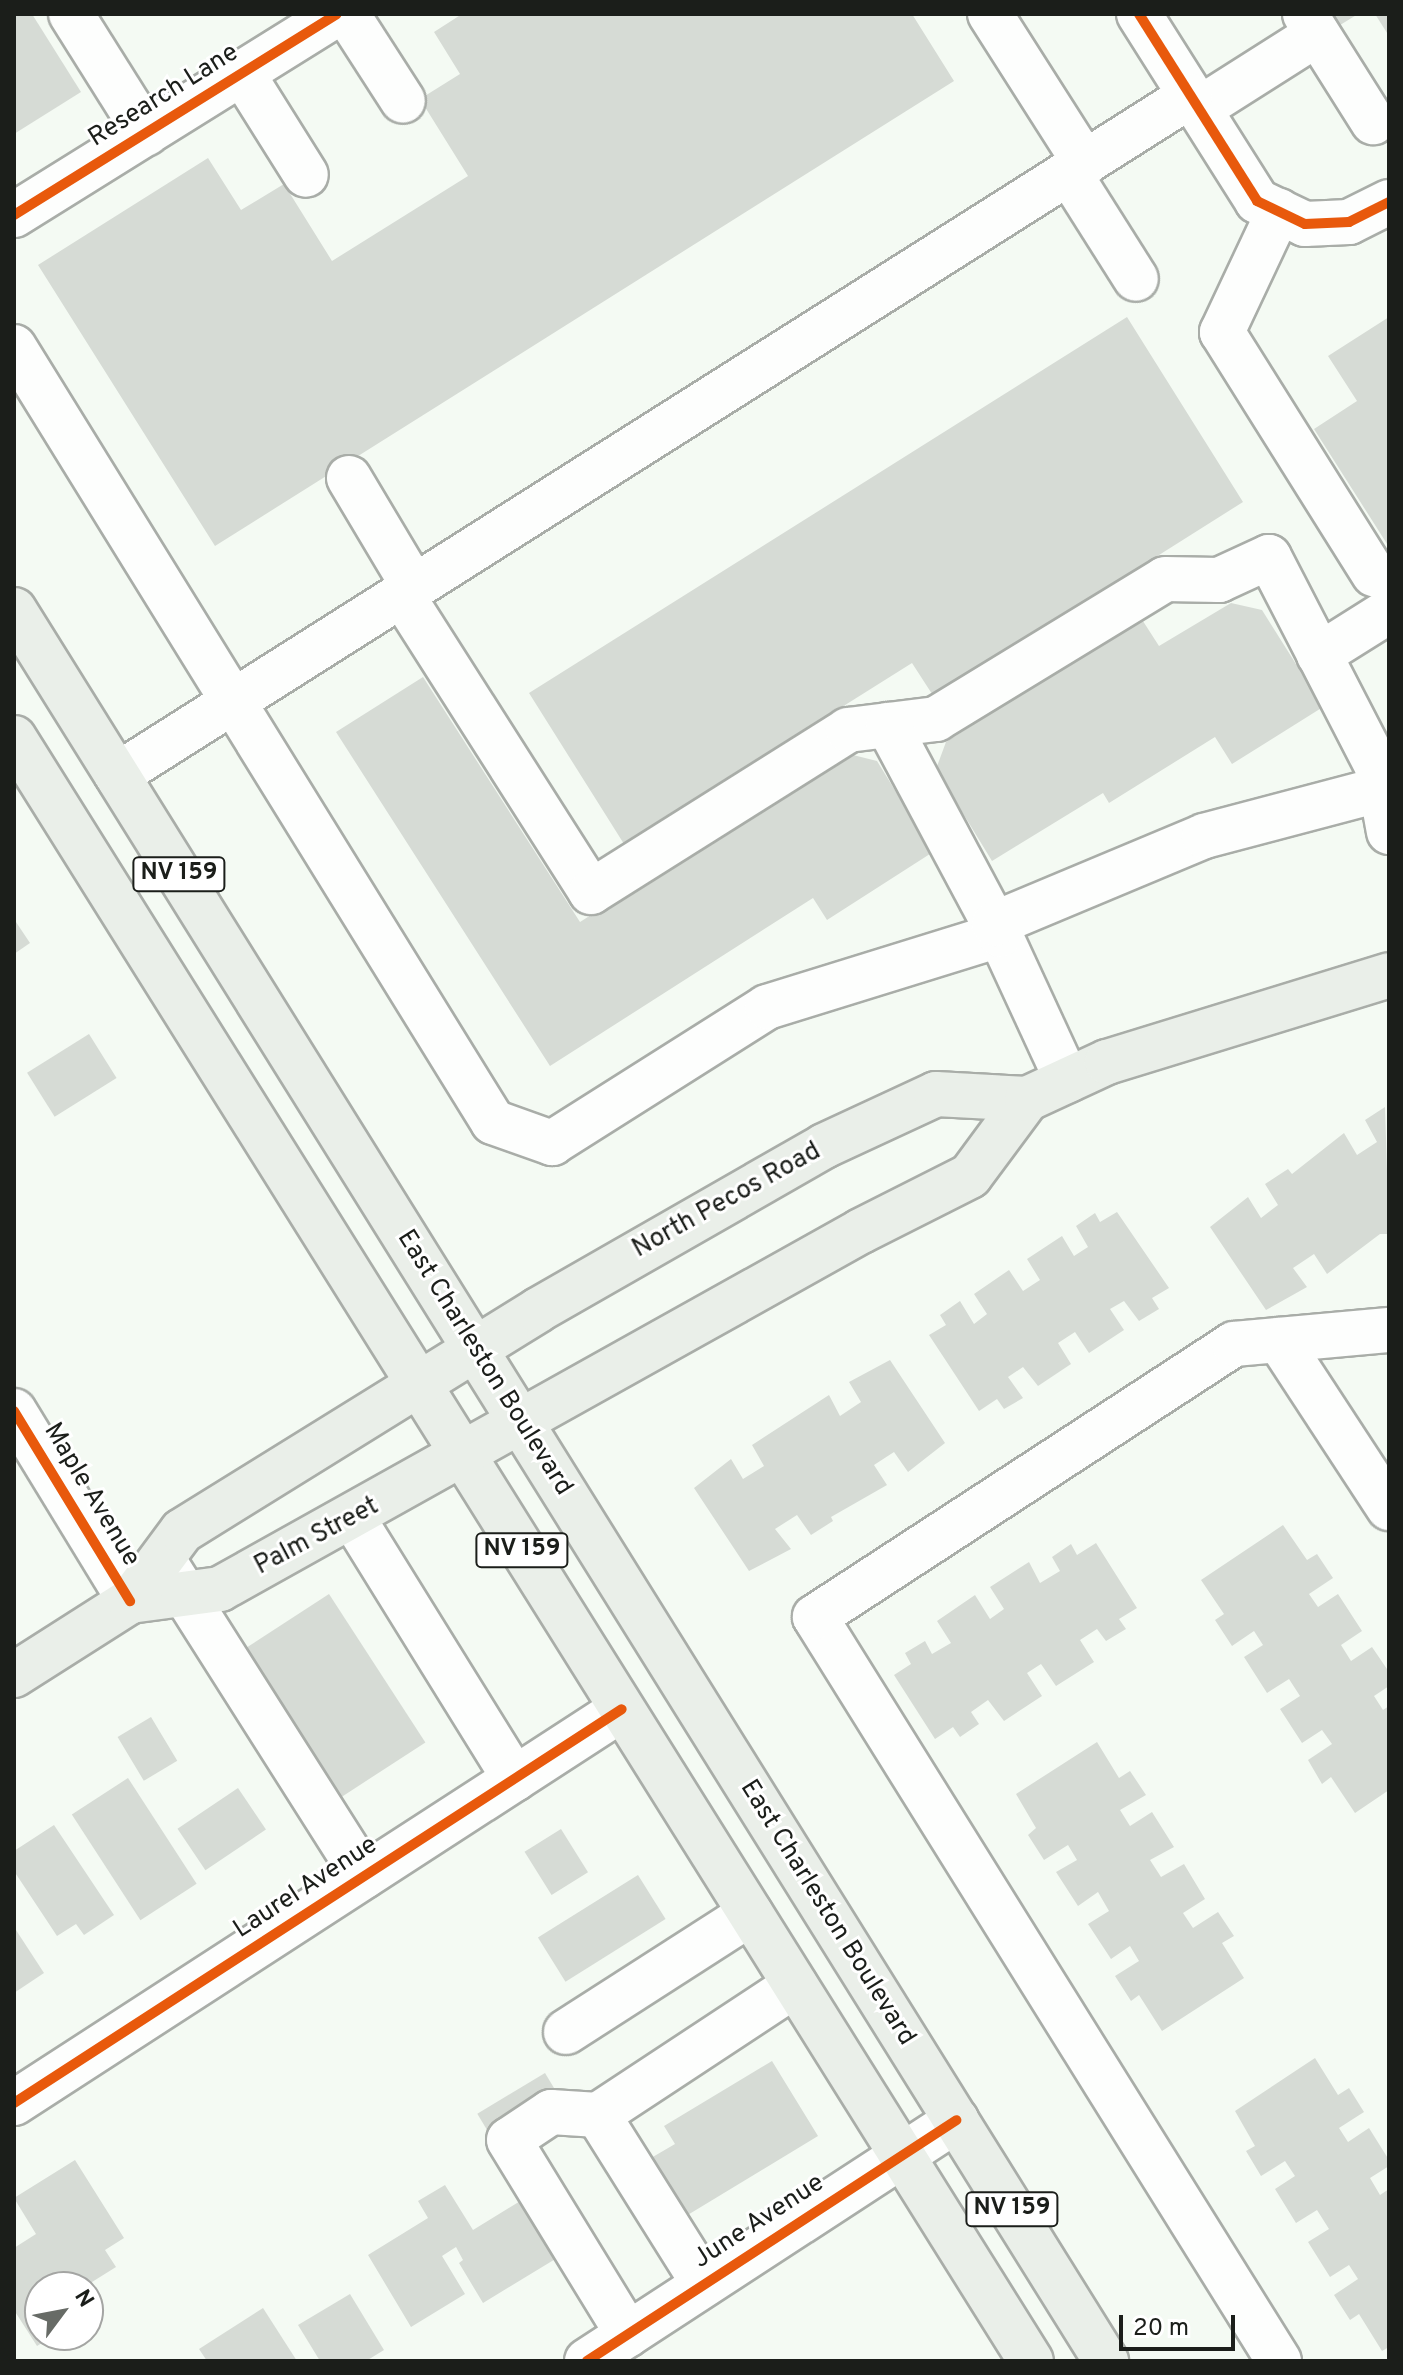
<!DOCTYPE html>
<html>
<head>
<meta charset="utf-8">
<style>
  body { margin:0 }
  #map { position:relative; width:1403px; height:2375px; overflow:hidden; background:#f4faf3; font-family:Overpass,sans-serif }
  div>[style] { position:absolute }
  .building>* { inset:0; background:#d6dbd5; transform-origin:0 0 }
  .roads { filter:drop-shadow(2px 0 #a9ada8) drop-shadow(-2px 0 #a9ada8) drop-shadow(0 2px #a9ada8) drop-shadow(0 -2px #a9ada8) }
  .minor>* { height:44px; margin:-22px; padding:0 22px; transform-origin:22px; border-radius:22px; background:#fdfefd }
  .major>* { height:44px; margin:-22px; padding:0 22px; transform-origin:22px; border-radius:22px; background:#eaefe9 }
  .cycleway>* { height:10px; margin:-5px; padding:0 5px; transform-origin:5px; border-radius:5px; background:#e8590c }
  span { translate:-50% -50%; white-space:nowrap; text-align:center; line-height:1.15; -webkit-text-stroke:6px #fff; paint-order:stroke }
  .shield-label span { padding:2px 6px; background:#fff; border:2px solid; border-radius:6px; -webkit-text-stroke-width:0 }
  .shield-label { font-size:24px; color:#1b1e1a; font-weight:700 }
  .street-label { font-size:26px; color:#1b1e1a }
  .frame { position:absolute; inset:0; border:16px solid #1b1e1a; pointer-events:none }
  .north { position:absolute; left:24px; top:2271px; width:80px; height:80px; box-sizing:border-box; background:#fff; border:2px solid #a4a5a3; border-radius:50%; rotate:58deg; font-size:22px; font-weight:700; line-height:32px; text-align:center; color:#1b1e1a }
  .north::after { content:''; display:block; margin:auto; width:28px; height:36px; background:#676b66; clip-path:polygon(50% 0,100% 100%,50% 72%,0 100%) }
  .scale { position:absolute; left:1119px; top:2315px; width:116px; height:36px; box-sizing:border-box; border:4px solid #1b1e1a; border-top:0; padding-left:10px; font-size:24px; line-height:28px; white-space:nowrap; color:#1b1e1a; -webkit-text-stroke:6px #fff; paint-order:stroke }
</style>
</head>
<body>
<div id="map">
  <div class="building">
    <div style="clip-path:polygon(14px 14px,32px 14px,81px 92px,14px 134px)"></div>
    <div style="clip-path:polygon(462px 14px,912px 14px,954px 81px,215px 546px,38px 265px,208px 158px,241px 210px,284px 184px,332px 261px,468px 176px,420px 99px,460px 74px,434px 32px)"></div>
    <div style="clip-path:polygon(1321px 14px,1358px 14px,1332px 30px)"></div>
    <div style="clip-path:polygon(1375px 14px,1389px 14px,1389px 36px)"></div>
    <div style="clip-path:polygon(1127px 317px,1243px 502px,934px 697px,912px 663px,624px 844px,529px 693px)"></div>
    <div style="clip-path:polygon(1389px 317px,1389px 547px,1314px 429px,1357px 401px,1328px 356px)"></div>
    <div style="clip-path:polygon(1231px 603px,1262px 610px,1323px 707px,1232px 764px,1215px 737px,1109px 803px,1103px 793px,992px 861px,936px 769px,946px 742px,1141px 618px,1159px 646px)"></div>
    <div style="clip-path:polygon(423px 677px,580px 922px,845px 753px,877px 761px,933px 852px,827px 920px,813px 898px,550px 1066px,336px 732px)"></div>
    <div style="clip-path:polygon(14px 919px,30px 943px,14px 954px)"></div>
    <div style="left:89px;top:1034px;width:52px;height:73px;rotate:58deg"></div>
    <div style="clip-path:polygon(1385px 1107px,1389px 1234px,1380px 1234px,1327px 1274px,1314px 1254px,1293px 1268px,1307px 1287px,1266px 1310px,1210px 1227px,1248px 1197px,1261px 1218px,1278px 1205px,1265px 1184px,1288px 1169px,1292px 1174px,1344px 1133px,1357px 1155px,1377px 1142px,1365px 1120px)"></div>
    <div style="clip-path:polygon(1117px 1212px,1169px 1288px,1152px 1298px,1159px 1309px,1139px 1321px,1124px 1301px,1110px 1309px,1124px 1330px,1089px 1353px,1075px 1332px,1058px 1343px,1071px 1364px,1038px 1386px,1023px 1367px,1008px 1377px,1023px 1398px,1004px 1409px,997px 1399px,979px 1411px,929px 1335px,946px 1325px,940px 1315px,960px 1301px,974px 1324px,987px 1314px,974px 1294px,1009px 1270px,1023px 1291px,1040px 1280px,1027px 1259px,1062px 1236px,1074px 1256px,1088px 1247px,1076px 1226px,1095px 1213px,1100px 1222px)"></div>
    <div style="clip-path:polygon(890px 1360px,945px 1443px,908px 1472px,894px 1452px,874px 1465px,887px 1485px,831px 1517px,833px 1521px,811px 1535px,797px 1515px,775px 1529px,791px 1549px,749px 1571px,694px 1488px,731px 1459px,743px 1479px,764px 1466px,752px 1445px,829px 1395px,840px 1416px,861px 1402px,849px 1382px)"></div>
    <div style="clip-path:polygon(1283px 1525px,1307px 1560px,1317px 1554px,1333px 1578px,1309px 1594px,1318px 1607px,1338px 1594px,1362px 1631px,1341px 1645px,1351px 1661px,1372px 1647px,1389px 1672px,1389px 1686px,1374px 1696px,1383px 1710px,1389px 1706px,1389px 1790px,1355px 1813px,1331px 1777px,1322px 1784px,1308px 1760px,1332px 1744px,1322px 1730px,1302px 1743px,1280px 1709px,1300px 1696px,1289px 1679px,1267px 1693px,1244px 1657px,1263px 1645px,1254px 1631px,1232px 1646px,1215px 1620px,1224px 1614px,1201px 1580px)"></div>
    <div style="clip-path:polygon(1096px 1543px,1137px 1608px,1119px 1619px,1126px 1629px,1106px 1641px,1097px 1629px,1080px 1640px,1094px 1662px,1056px 1686px,1041px 1664px,1027px 1673px,1042px 1696px,1004px 1721px,988px 1700px,971px 1712px,979px 1724px,960px 1737px,953px 1727px,935px 1739px,894px 1675px,911px 1664px,905px 1653px,925px 1641px,932px 1654px,951px 1643px,937px 1621px,975px 1595px,990px 1619px,1004px 1609px,990px 1587px,1029px 1562px,1040px 1583px,1060px 1571px,1052px 1557px,1071px 1544px,1077px 1555px)"></div>
    <div style="left:329px;top:1594px;width:177px;height:100px;rotate:57deg"></div>
    <div style="left:151px;top:1717px;width:51px;height:39px;rotate:59deg"></div>
    <div style="clip-path:polygon(1097px 1742px,1119px 1778px,1130px 1771px,1146px 1795px,1120px 1810px,1130px 1826px,1152px 1812px,1174px 1847px,1150px 1860px,1161px 1877px,1184px 1864px,1205px 1899px,1183px 1913px,1193px 1928px,1218px 1912px,1234px 1936px,1222px 1943px,1244px 1978px,1162px 2031px,1139px 1995px,1131px 2001px,1115px 1976px,1139px 1961px,1130px 1946px,1111px 1959px,1088px 1924px,1109px 1911px,1098px 1892px,1078px 1906px,1056px 1872px,1077px 1860px,1068px 1845px,1044px 1860px,1028px 1835px,1036px 1828px,1016px 1794px)"></div>
    <div style="left:128px;top:1778px;width:126px;height:67px;rotate:57deg"></div>
    <div style="left:238px;top:1788px;width:50px;height:73px;rotate:56deg"></div>
    <div style="clip-path:polygon(54px 1825px,114px 1915px,84px 1935px,76px 1924px,57px 1936px,14px 1871px,14px 1851px)"></div>
    <div style="left:561px;top:1829px;width:51px;height:43px;rotate:58deg"></div>
    <div style="left:638px;top:1875px;width:52px;height:118px;rotate:58deg"></div>
    <div style="clip-path:polygon(14px 1927px,44px 1973px,14px 1993px)"></div>
    <div style="clip-path:polygon(1315px 2058px,1338px 2095px,1349px 2088px,1364px 2112px,1339px 2128px,1348px 2142px,1369px 2128px,1389px 2160px,1389px 2166px,1370px 2178px,1380px 2195px,1389px 2189px,1389px 2347px,1382px 2351px,1359px 2314px,1350px 2320px,1334px 2295px,1358px 2279px,1349px 2265px,1330px 2277px,1308px 2242px,1329px 2229px,1317px 2210px,1296px 2223px,1275px 2189px,1295px 2176px,1285px 2161px,1261px 2176px,1246px 2151px,1255px 2146px,1235px 2111px)"></div>
    <div style="clip-path:polygon(772px 2061px,818px 2136px,686px 2216px,651px 2158px,675px 2144px,664px 2126px)"></div>
    <div style="left:545px;top:2073px;width:26px;height:79px;rotate:59deg"></div>
    <div style="clip-path:polygon(75px 2160px,124px 2238px,105px 2250px,116px 2267px,84px 2287px,40px 2287px,40px 2335px,55px 2335px,37px 2346px,14px 2310px,14px 2248px,36px 2234px,14px 2198px)"></div>
    <div style="clip-path:polygon(445px 2185px,473px 2230px,522px 2200px,557px 2258px,483px 2303px,459px 2263px,463px 2260px,456px 2247px,442px 2256px,465px 2294px,411px 2327px,368px 2255px,428px 2218px,418px 2201px)"></div>
    <div style="clip-path:polygon(350px 2294px,384px 2350px,366px 2361px,320px 2361px,298px 2325px)"></div>
    <div style="clip-path:polygon(263px 2308px,297px 2361px,207px 2361px,199px 2349px)"></div>
  </div>
  <div class="roads">
    <div class="minor">
      <div style="left:71px;top:14px;width:141px;rotate:57.8deg"></div>
      <div style="left:347px;top:14px;width:103px;rotate:57.2deg"></div>
      <div style="left:990px;top:14px;width:177px;rotate:57.5deg"></div>
      <div style="left:1139px;top:14px;width:221px;rotate:57.7deg"></div>
      <div style="left:1257px;top:201px;width:53px;rotate:25.6deg"></div>
      <div style="left:1305px;top:224px;width:44px;rotate:-2.6deg"></div>
      <div style="left:1349px;top:222px;width:45px;rotate:-26.6deg"></div>
      <div style="left:1305px;top:14px;width:128px;rotate:57.8deg"></div>
      <div style="left:242px;top:73px;width:120px;rotate:57.9deg"></div>
      <div style="left:1199px;top:109px;width:140px;rotate:-32.4deg"></div>
      <div style="left:1069px;top:173px;width:125px;rotate:57.7deg"></div>
      <div style="left:1279px;top:211px;width:134px;rotate:115.2deg"></div>
      <div style="left:1222px;top:332px;width:286px;rotate:57.9deg"></div>
      <div style="left:14px;top:215px;width:380px;rotate:-31.9deg"></div>
      <div style="left:14px;top:347px;width:911px;rotate:58.28deg"></div>
      <div style="left:493px;top:1122px;width:63px;rotate:19.6deg"></div>
      <div style="left:552px;top:1143px;width:254px;rotate:-32.3deg"></div>
      <div style="left:767px;top:1007px;width:244px;rotate:-17.2deg"></div>
      <div style="left:1000px;top:935px;width:160px;rotate:65.2deg"></div>
      <div style="left:349px;top:478px;width:127px;rotate:59.2deg"></div>
      <div style="left:402px;top:595px;width:352px;rotate:57.5deg"></div>
      <div style="left:591px;top:892px;width:304px;rotate:-32.2deg"></div>
      <div style="left:848px;top:730px;width:89px;rotate:-7.1deg"></div>
      <div style="left:936px;top:719px;width:268px;rotate:-31.4deg"></div>
      <div style="left:1165px;top:579px;width:54px;rotate:1.1deg"></div>
      <div style="left:1219px;top:580px;width:55px;rotate:-24.7deg"></div>
      <div style="left:1269px;top:557px;width:235px;rotate:62.7deg"></div>
      <div style="left:1377px;top:766px;width:67px;rotate:79.7deg"></div>
      <div style="left:1319px;top:655px;width:83px;rotate:-32.2deg"></div>
      <div style="left:888px;top:725px;width:238px;rotate:61.9deg"></div>
      <div style="left:117px;top:775px;width:1270px;rotate:-32.33deg"></div>
      <div style="left:994px;top:924px;width:228px;rotate:-22.7deg"></div>
      <div style="left:1204px;top:836px;width:191px;rotate:-14.8deg"></div>
      <div style="left:1279px;top:1340px;width:201px;rotate:56.8deg"></div>
      <div style="left:14px;top:1411px;width:223px;rotate:58.6deg"></div>
      <div style="left:353px;top:1518px;width:307px;rotate:58.2deg"></div>
      <div style="left:165px;top:1563px;width:371px;rotate:57.6deg"></div>
      <div style="left:566px;top:2032px;width:219px;rotate:-32.7deg"></div>
      <div style="left:14px;top:2103px;width:724px;rotate:-32.94deg"></div>
      <div style="left:598px;top:2115px;width:47px;rotate:-176.3deg"></div>
      <div style="left:551px;top:2112px;width:50px;rotate:146.3deg"></div>
      <div style="left:509px;top:2140px;width:228px;rotate:58.5deg"></div>
      <div style="left:704px;top:2284px;width:199px;rotate:-122.1deg"></div>
      <div style="left:598px;top:2115px;width:236px;rotate:-33.4deg"></div>
      <div style="left:587px;top:2361px;width:441px;rotate:-33.1deg"></div>
      <div style="left:1279px;top:2361px;width:877px;rotate:-121.95deg"></div>
      <div style="left:815px;top:1617px;width:500px;rotate:-33.09deg"></div>
      <div style="left:1234px;top:1344px;width:156px;rotate:-5.2deg"></div>
    </div>
    <div class="major">
      <div style="left:14px;top:610px;width:2064px;rotate:58.05deg"></div>
      <div style="left:14px;top:738px;width:1915px;rotate:57.93deg"></div>
      <div style="left:130px;top:1601px;width:91px;rotate:-7.6deg"></div>
      <div style="left:220px;top:1589px;width:734px;rotate:-29.18deg"></div>
      <div style="left:861px;top:1231px;width:122px;rotate:-26.8deg"></div>
      <div style="left:970px;top:1176px;width:96px;rotate:-53.5deg"></div>
      <div style="left:14px;top:1675px;width:138px;rotate:-32.5deg"></div>
      <div style="left:130px;top:1601px;width:87px;rotate:-53.4deg"></div>
      <div style="left:182px;top:1531px;width:419px;rotate:-31.8deg"></div>
      <div style="left:538px;top:1310px;width:330px;rotate:-29.8deg"></div>
      <div style="left:824px;top:1146px;width:123px;rotate:-24.9deg"></div>
      <div style="left:936px;top:1094px;width:91px;rotate:3.1deg"></div>
      <div style="left:1027px;top:1099px;width:88px;rotate:-24.8deg"></div>
      <div style="left:1107px;top:1062px;width:295px;rotate:-17.1deg"></div>
    </div>
  </div>
  <div class="cycleway">
    <div style="left:1139px;top:14px;width:221px;rotate:57.7deg"></div>
    <div style="left:1257px;top:201px;width:53px;rotate:25.6deg"></div>
    <div style="left:1305px;top:224px;width:44px;rotate:-2.6deg"></div>
    <div style="left:1349px;top:222px;width:45px;rotate:-26.6deg"></div>
    <div style="left:14px;top:215px;width:380px;rotate:-31.9deg"></div>
    <div style="left:14px;top:1411px;width:223px;rotate:58.6deg"></div>
    <div style="left:14px;top:2103px;width:724px;rotate:-32.94deg"></div>
    <div style="left:587px;top:2361px;width:441px;rotate:-33.1deg"></div>
  </div>
  <div class="shield-label">
    <span style="left:179px;top:874px">NV 159</span>
    <span style="left:522px;top:1550px">NV 159</span>
    <span style="left:1012px;top:2209px">NV 159</span>
  </div>
  <div class="street-label">
    <span style="left:164px;top:96px;rotate:-32deg">Research Lane</span>
    <span style="left:727px;top:1201px;rotate:-29deg">North Pecos Road</span>
    <span style="left:484px;top:1363px;rotate:58deg">East Charleston Boulevard</span>
    <span style="left:91px;top:1495px;rotate:59deg">Maple Avenue</span>
    <span style="left:317px;top:1537px;rotate:-28deg">Palm Street</span>
    <span style="left:306px;top:1888px;rotate:-33deg">Laurel Avenue</span>
    <span style="left:827px;top:1913px;rotate:58deg">East Charleston Boulevard</span>
    <span style="left:759px;top:2222px;rotate:-33deg">June Avenue</span>
  </div>
  <div class="frame"></div>
  <div class="north">N</div>
  <div class="scale">20 m</div>
</div>
</body>
</html>
